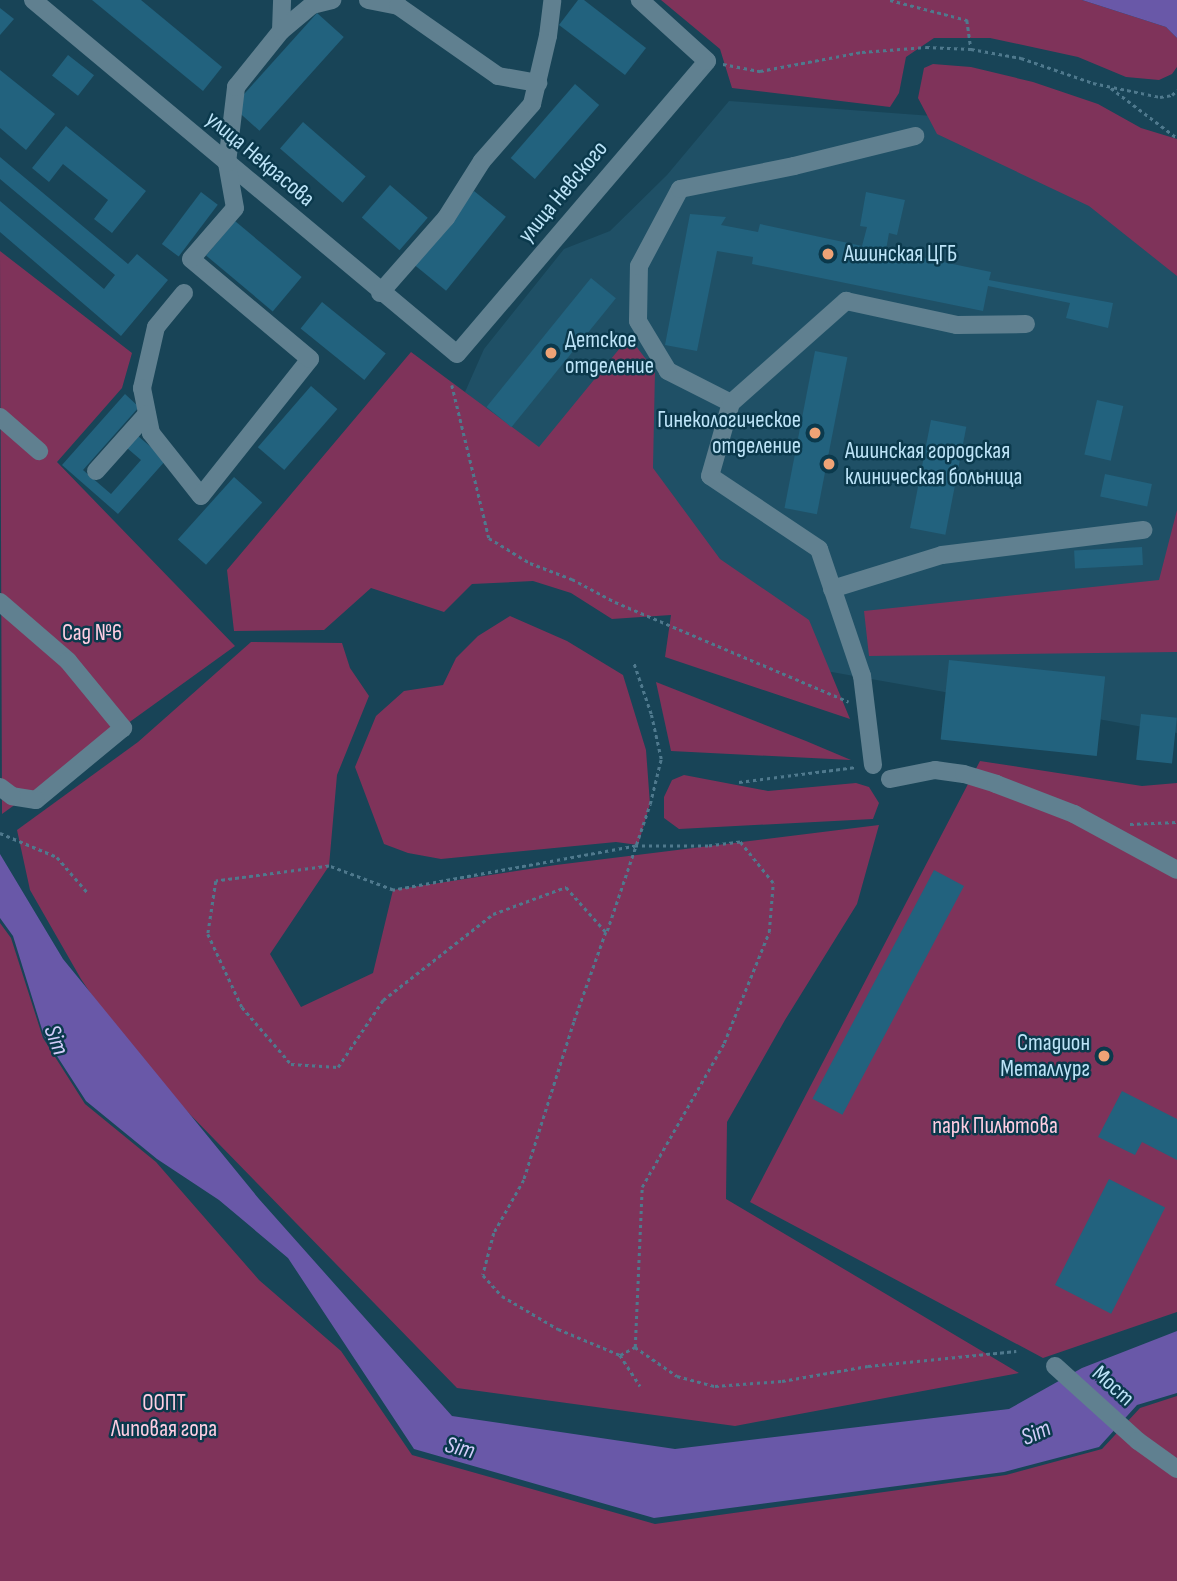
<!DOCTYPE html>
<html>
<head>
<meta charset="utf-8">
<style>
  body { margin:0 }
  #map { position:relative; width:1177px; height:1581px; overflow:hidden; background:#184457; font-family:"Sofia Sans Condensed",sans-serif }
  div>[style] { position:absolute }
  .built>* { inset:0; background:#1f5066 }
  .green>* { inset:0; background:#7f335a }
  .water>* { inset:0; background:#6958a8 }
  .building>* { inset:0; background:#22627e; transform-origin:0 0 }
  .path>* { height:2.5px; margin-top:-1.25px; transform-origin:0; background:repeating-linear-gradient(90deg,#4f798d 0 3.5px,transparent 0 7px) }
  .minor>* { height:18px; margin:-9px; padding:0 9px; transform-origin:9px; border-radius:9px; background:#608090 }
  .dots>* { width:19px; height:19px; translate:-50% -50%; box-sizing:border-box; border:4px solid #0b394c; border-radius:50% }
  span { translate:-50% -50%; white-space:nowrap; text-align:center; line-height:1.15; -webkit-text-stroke:5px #0b394c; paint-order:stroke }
  .street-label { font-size:23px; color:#bde4f8 }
  .poi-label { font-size:23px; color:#bde4f8 }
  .left { translate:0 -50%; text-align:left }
  .right { translate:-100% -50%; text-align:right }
  .park-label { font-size:23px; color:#ffcee2 }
  .water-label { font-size:24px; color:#d2ccf9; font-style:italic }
</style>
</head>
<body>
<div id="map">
  <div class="built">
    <div style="clip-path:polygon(729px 101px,1108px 129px,1177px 195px,1177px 733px,792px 665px,465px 392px,484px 349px,564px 249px,610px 231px,667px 175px)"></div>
  </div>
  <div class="green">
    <div style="clip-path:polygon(661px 0,1082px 0,1166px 27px,1177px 38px,1177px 67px,1172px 74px,1159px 80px,1126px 77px,1078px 57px,990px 38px,934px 38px,906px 57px,899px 93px,890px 107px,732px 88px,720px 49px)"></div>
    <div style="clip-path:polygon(933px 64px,971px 67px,1033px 82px,1098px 104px,1141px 128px,1177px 139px,1177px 276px,1089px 206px,937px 134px,918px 98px,924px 68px)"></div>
    <div style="clip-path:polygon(0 251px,132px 353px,122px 388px,57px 462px,235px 646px,2px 814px)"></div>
    <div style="clip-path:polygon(629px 337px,655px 371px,653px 468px,720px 559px,809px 620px,850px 719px,665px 657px,671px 615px,612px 619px,571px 593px,533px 581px,472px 584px,444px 612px,371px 588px,324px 630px,234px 631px,227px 570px,411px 352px,539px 447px)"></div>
    <div style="clip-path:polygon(1177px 510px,1177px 652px,869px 656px,864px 611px,1159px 580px)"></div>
    <div style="clip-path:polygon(510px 616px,567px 641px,623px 675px,646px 750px,650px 804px,638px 845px,616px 842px,441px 859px,408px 853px,384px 844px,355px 767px,376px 716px,404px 691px,443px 685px,456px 658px,478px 636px)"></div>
    <div style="clip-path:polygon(251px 642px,342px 643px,350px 668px,369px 696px,337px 775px,329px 866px,270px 954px,301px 1007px,373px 973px,393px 890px,556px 865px,879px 825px,857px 904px,785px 1020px,727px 1122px,726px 1199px,1019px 1373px,735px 1426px,457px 1388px,132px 1055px,81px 979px,30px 890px,17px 830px,138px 742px)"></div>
    <div style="clip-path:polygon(656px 682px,806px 741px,851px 760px,671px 751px)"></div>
    <div style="clip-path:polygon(980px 761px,1142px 786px,1177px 783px,1177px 1312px,1043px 1358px,750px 1202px)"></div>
    <div style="clip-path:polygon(684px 775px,768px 791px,856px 783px,869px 787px,879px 803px,873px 819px,679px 829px,664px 818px,664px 797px,672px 780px)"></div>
    <div style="clip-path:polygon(0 923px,11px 938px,43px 1038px,85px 1104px,156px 1162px,259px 1280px,341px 1351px,412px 1455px,655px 1524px,1006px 1475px,1102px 1449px,1140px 1408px,1177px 1396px,1177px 1581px,0 1581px)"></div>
  </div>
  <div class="water">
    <div style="clip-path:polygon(1082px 0,1177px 0,1177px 38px,1166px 27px)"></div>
    <div style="clip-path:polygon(0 854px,63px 959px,259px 1199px,452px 1416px,675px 1449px,1009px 1409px,1082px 1368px,1177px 1331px,1177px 1393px,1137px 1405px,1099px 1447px,1004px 1472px,654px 1518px,414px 1449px,288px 1258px,219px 1200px,157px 1159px,86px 1101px,44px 1036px,13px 936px,0 918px)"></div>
  </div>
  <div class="building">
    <div style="clip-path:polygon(92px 0,141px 0,222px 67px,203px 91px)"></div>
    <div style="clip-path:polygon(578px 0,584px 0,646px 48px,625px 75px,559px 25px)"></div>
    <div style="clip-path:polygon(0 8px,14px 19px,0 35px)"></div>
    <div style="left:317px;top:13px;width:36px;height:126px;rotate:42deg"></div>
    <div style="left:68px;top:55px;width:33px;height:26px;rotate:38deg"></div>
    <div style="clip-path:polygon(0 70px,55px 114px,26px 150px,0 128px)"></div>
    <div style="left:575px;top:84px;width:32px;height:98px;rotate:41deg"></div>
    <div style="left:303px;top:122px;width:83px;height:35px;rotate:41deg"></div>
    <div style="clip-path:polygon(66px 126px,146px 191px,112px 233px,94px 219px,108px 200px,63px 164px,49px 182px,32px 168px)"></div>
    <div style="clip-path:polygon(0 157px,128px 264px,137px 254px,168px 280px,121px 336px,0 232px,0 201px,104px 289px,115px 275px,0 179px)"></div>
    <div style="left:390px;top:185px;width:50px;height:43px;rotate:41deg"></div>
    <div style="left:474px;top:191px;width:41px;height:95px;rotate:39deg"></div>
    <div style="left:201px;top:192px;width:21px;height:65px;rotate:37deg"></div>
    <div style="clip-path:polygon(866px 192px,905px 200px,897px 235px,889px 233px,886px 250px,991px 272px,989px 280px,1113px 303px,1108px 328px,1066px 318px,1070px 303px,988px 286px,983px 311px,752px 264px,753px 257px,717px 251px,697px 351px,665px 345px,690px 214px,726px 217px,721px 225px,758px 232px,760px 224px,862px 246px,867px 227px,860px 226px)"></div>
    <div style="left:235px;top:221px;width:87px;height:45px;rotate:40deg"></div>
    <div style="left:591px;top:278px;width:32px;height:166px;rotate:39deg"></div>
    <div style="left:322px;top:302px;width:82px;height:34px;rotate:39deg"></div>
    <div style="left:815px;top:351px;width:33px;height:160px;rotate:11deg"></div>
    <div style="left:311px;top:386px;width:35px;height:81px;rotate:41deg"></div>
    <div style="clip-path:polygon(125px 394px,139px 407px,83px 470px,111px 494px,141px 460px,127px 448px,138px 436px,166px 460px,118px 514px,62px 465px)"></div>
    <div style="left:1097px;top:400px;width:27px;height:56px;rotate:13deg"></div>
    <div style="left:931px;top:420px;width:36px;height:110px;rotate:11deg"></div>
    <div style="left:1105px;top:474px;width:48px;height:23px;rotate:12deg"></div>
    <div style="left:234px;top:477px;width:38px;height:84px;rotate:42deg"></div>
    <div style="left:1142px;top:547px;width:18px;height:68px;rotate:87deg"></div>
    <div style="left:949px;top:660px;width:157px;height:80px;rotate:6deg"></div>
    <div style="left:1141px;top:714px;width:36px;height:46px;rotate:6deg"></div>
    <div style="left:934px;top:870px;width:34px;height:259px;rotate:28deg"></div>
    <div style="clip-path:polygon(1122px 1091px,1177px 1119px,1177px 1160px,1142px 1142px,1135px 1155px,1098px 1137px)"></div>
    <div style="left:1109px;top:1179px;width:63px;height:119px;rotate:27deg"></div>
  </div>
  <div class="path">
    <div style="left:890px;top:0;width:80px;rotate:14.6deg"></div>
    <div style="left:967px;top:20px;width:29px;rotate:82deg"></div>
    <div style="left:723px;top:64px;width:38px;rotate:11deg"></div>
    <div style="left:760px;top:71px;width:104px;rotate:-10.6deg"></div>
    <div style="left:862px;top:52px;width:64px;rotate:-4.5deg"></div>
    <div style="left:926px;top:47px;width:45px;rotate:2.5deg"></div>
    <div style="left:971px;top:49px;width:51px;rotate:10.2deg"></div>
    <div style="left:1021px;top:58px;width:76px;rotate:19.1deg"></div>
    <div style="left:1093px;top:83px;width:68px;rotate:11.8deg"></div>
    <div style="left:1160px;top:97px;width:12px;rotate:-9deg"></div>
    <div style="left:1172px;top:95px;width:7px;rotate:-45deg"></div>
    <div style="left:1111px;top:88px;width:83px;rotate:37.1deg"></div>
    <div style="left:452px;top:385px;width:157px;rotate:76.4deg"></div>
    <div style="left:489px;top:538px;width:48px;rotate:31.4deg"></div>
    <div style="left:530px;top:563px;width:45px;rotate:20.9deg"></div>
    <div style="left:572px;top:579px;width:49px;rotate:28.1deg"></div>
    <div style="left:615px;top:602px;width:254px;rotate:23.1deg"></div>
    <div style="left:739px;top:782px;width:118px;rotate:-7.3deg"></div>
    <div style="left:1130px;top:824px;width:47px;rotate:-2.4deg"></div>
    <div style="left:0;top:833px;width:62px;rotate:22.8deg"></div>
    <div style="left:57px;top:857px;width:46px;rotate:49.4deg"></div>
    <div style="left:607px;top:931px;width:134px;rotate:-71.3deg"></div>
    <div style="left:650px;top:804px;width:46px;rotate:-76.3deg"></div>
    <div style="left:661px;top:759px;width:46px;rotate:-102.5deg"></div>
    <div style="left:651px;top:714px;width:53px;rotate:-108.8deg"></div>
    <div style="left:635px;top:1347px;width:51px;rotate:34.6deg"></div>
    <div style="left:677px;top:1376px;width:39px;rotate:15deg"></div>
    <div style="left:715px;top:1386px;width:67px;rotate:-4.3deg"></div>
    <div style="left:782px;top:1381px;width:87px;rotate:-9.9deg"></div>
    <div style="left:868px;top:1366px;width:149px;rotate:-5.8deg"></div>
    <div style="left:620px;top:1355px;width:17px;rotate:-28deg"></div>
    <div style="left:635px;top:1347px;width:160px;rotate:-87.5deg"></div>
    <div style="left:642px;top:1187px;width:166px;rotate:-60.3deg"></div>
    <div style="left:724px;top:1043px;width:120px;rotate:-67.9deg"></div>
    <div style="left:769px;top:932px;width:49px;rotate:-85.3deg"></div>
    <div style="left:773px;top:883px;width:53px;rotate:-128.8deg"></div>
    <div style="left:740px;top:842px;width:32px;rotate:173deg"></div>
    <div style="left:708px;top:846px;width:72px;rotate:180deg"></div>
    <div style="left:636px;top:846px;width:247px;rotate:169.7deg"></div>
    <div style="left:393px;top:890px;width:68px;rotate:-159.4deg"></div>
    <div style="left:329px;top:866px;width:114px;rotate:172.4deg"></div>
    <div style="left:216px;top:881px;width:54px;rotate:98.6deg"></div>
    <div style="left:208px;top:934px;width:81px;rotate:65deg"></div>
    <div style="left:242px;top:1007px;width:75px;rotate:49.3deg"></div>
    <div style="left:291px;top:1064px;width:47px;rotate:3.7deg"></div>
    <div style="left:338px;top:1067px;width:81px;rotate:-56.1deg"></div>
    <div style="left:383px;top:1000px;width:140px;rotate:-38deg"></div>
    <div style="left:493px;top:914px;width:78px;rotate:-20.3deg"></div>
    <div style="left:566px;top:887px;width:60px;rotate:48.4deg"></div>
    <div style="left:606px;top:932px;width:96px;rotate:109.6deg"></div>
    <div style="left:574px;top:1022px;width:166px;rotate:107.6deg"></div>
    <div style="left:524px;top:1180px;width:61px;rotate:119.5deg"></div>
    <div style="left:494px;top:1233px;width:43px;rotate:104.7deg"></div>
    <div style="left:483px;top:1275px;width:28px;rotate:48deg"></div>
    <div style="left:502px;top:1296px;width:65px;rotate:30.5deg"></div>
    <div style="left:558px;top:1329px;width:67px;rotate:22.8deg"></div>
    <div style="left:620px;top:1355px;width:37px;rotate:57deg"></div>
  </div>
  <div class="minor">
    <div style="left:33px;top:0;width:552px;rotate:39.86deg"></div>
    <div style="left:457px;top:354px;width:385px;rotate:-49.5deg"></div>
    <div style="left:707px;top:61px;width:91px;rotate:-137.7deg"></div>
    <div style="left:368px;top:0;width:31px;rotate:11deg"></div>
    <div style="left:398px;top:6px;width:122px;rotate:35deg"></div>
    <div style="left:498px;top:76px;width:41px;rotate:9.9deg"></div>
    <div style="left:281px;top:31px;width:31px;rotate:-88deg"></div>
    <div style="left:184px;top:293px;width:44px;rotate:129.5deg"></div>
    <div style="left:156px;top:327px;width:63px;rotate:102.9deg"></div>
    <div style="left:142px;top:388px;width:46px;rotate:78.7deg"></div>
    <div style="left:151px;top:433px;width:80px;rotate:51.6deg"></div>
    <div style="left:201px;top:496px;width:175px;rotate:-51.5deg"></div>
    <div style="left:310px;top:359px;width:155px;rotate:-140deg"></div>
    <div style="left:191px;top:259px;width:67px;rotate:-49.2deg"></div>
    <div style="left:235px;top:208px;width:46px;rotate:-100.1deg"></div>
    <div style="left:227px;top:163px;width:77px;rotate:-83.2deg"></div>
    <div style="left:236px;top:87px;width:72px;rotate:-51.2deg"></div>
    <div style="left:281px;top:31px;width:40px;rotate:-40deg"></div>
    <div style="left:312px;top:5px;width:21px;rotate:-14deg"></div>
    <div style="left:380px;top:293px;width:100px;rotate:-48.7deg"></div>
    <div style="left:446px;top:218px;width:67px;rotate:-57.7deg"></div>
    <div style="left:482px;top:161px;width:76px;rotate:-48.7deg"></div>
    <div style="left:532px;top:104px;width:70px;rotate:-76.8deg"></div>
    <div style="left:548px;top:36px;width:35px;rotate:-83deg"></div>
    <div style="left:731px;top:403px;width:71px;rotate:-153.1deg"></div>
    <div style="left:668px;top:371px;width:58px;rotate:-121deg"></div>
    <div style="left:638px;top:321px;width:55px;rotate:-89deg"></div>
    <div style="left:639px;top:266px;width:87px;rotate:-62deg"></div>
    <div style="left:680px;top:189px;width:116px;rotate:-11.4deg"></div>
    <div style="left:794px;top:166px;width:125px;rotate:-13.9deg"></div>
    <div style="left:0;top:417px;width:52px;rotate:41.1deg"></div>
    <div style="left:96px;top:471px;width:76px;rotate:-48.2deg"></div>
    <div style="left:832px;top:589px;width:115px;rotate:-17.2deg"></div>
    <div style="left:942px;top:555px;width:203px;rotate:-7.1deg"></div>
    <div style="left:0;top:602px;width:90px;rotate:40.9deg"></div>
    <div style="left:68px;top:661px;width:87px;rotate:50.6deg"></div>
    <div style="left:123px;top:728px;width:113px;rotate:140.4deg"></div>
    <div style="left:36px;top:800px;width:24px;rotate:-171deg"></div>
    <div style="left:12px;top:796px;width:15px;rotate:-143deg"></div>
    <div style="left:873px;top:765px;width:90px;rotate:-97deg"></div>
    <div style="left:862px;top:676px;width:134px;rotate:-108.7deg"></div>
    <div style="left:819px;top:549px;width:131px;rotate:-146.2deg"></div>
    <div style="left:710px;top:476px;width:76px;rotate:-74deg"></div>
    <div style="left:731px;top:403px;width:154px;rotate:-41.6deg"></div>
    <div style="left:846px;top:301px;width:114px;rotate:12.2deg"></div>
    <div style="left:957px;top:325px;width:69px;rotate:-0.8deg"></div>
    <div style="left:890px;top:779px;width:46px;rotate:-11.3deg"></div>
    <div style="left:935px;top:770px;width:29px;rotate:8deg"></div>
    <div style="left:964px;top:774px;width:34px;rotate:17deg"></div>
    <div style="left:996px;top:784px;width:84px;rotate:21deg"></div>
    <div style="left:1074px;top:814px;width:117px;rotate:28.5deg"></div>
    <div style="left:1055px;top:1366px;width:112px;rotate:42.1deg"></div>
    <div style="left:1138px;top:1441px;width:48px;rotate:35.7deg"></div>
  </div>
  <div class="dots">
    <div style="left:828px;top:254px;background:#efa376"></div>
    <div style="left:551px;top:353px;background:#efa376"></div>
    <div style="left:815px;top:433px;background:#efa376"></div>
    <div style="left:829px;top:464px;background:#efa376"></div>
    <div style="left:1104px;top:1056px;background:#efa376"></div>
  </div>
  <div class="street-label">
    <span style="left:260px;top:159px;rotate:40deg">улица Некрасова</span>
    <span style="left:563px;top:192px;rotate:-50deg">улица Невского</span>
    <span style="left:1113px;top:1386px;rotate:42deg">Мост</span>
  </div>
  <div class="poi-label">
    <span class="left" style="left:844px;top:254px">Ашинская ЦГБ</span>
    <span class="left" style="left:565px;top:353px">Детское<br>отделение</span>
    <span class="right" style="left:801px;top:433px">Гинекологическое<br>отделение</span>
    <span class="left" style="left:845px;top:464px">Ашинская городская<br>клиническая больница</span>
    <span class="right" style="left:1090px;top:1056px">Стадион<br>Металлург</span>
  </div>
  <div class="park-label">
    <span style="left:92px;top:633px">Сад №6</span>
    <span style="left:995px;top:1126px">парк Пилютова</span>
    <span style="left:164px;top:1416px">ООПТ<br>Липовая гора</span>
  </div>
  <div class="water-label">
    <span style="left:56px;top:1040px;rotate:69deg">Sim</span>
    <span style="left:1036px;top:1433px;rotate:-24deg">Sim</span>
    <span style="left:460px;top:1448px;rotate:15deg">Sim</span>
  </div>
</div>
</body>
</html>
